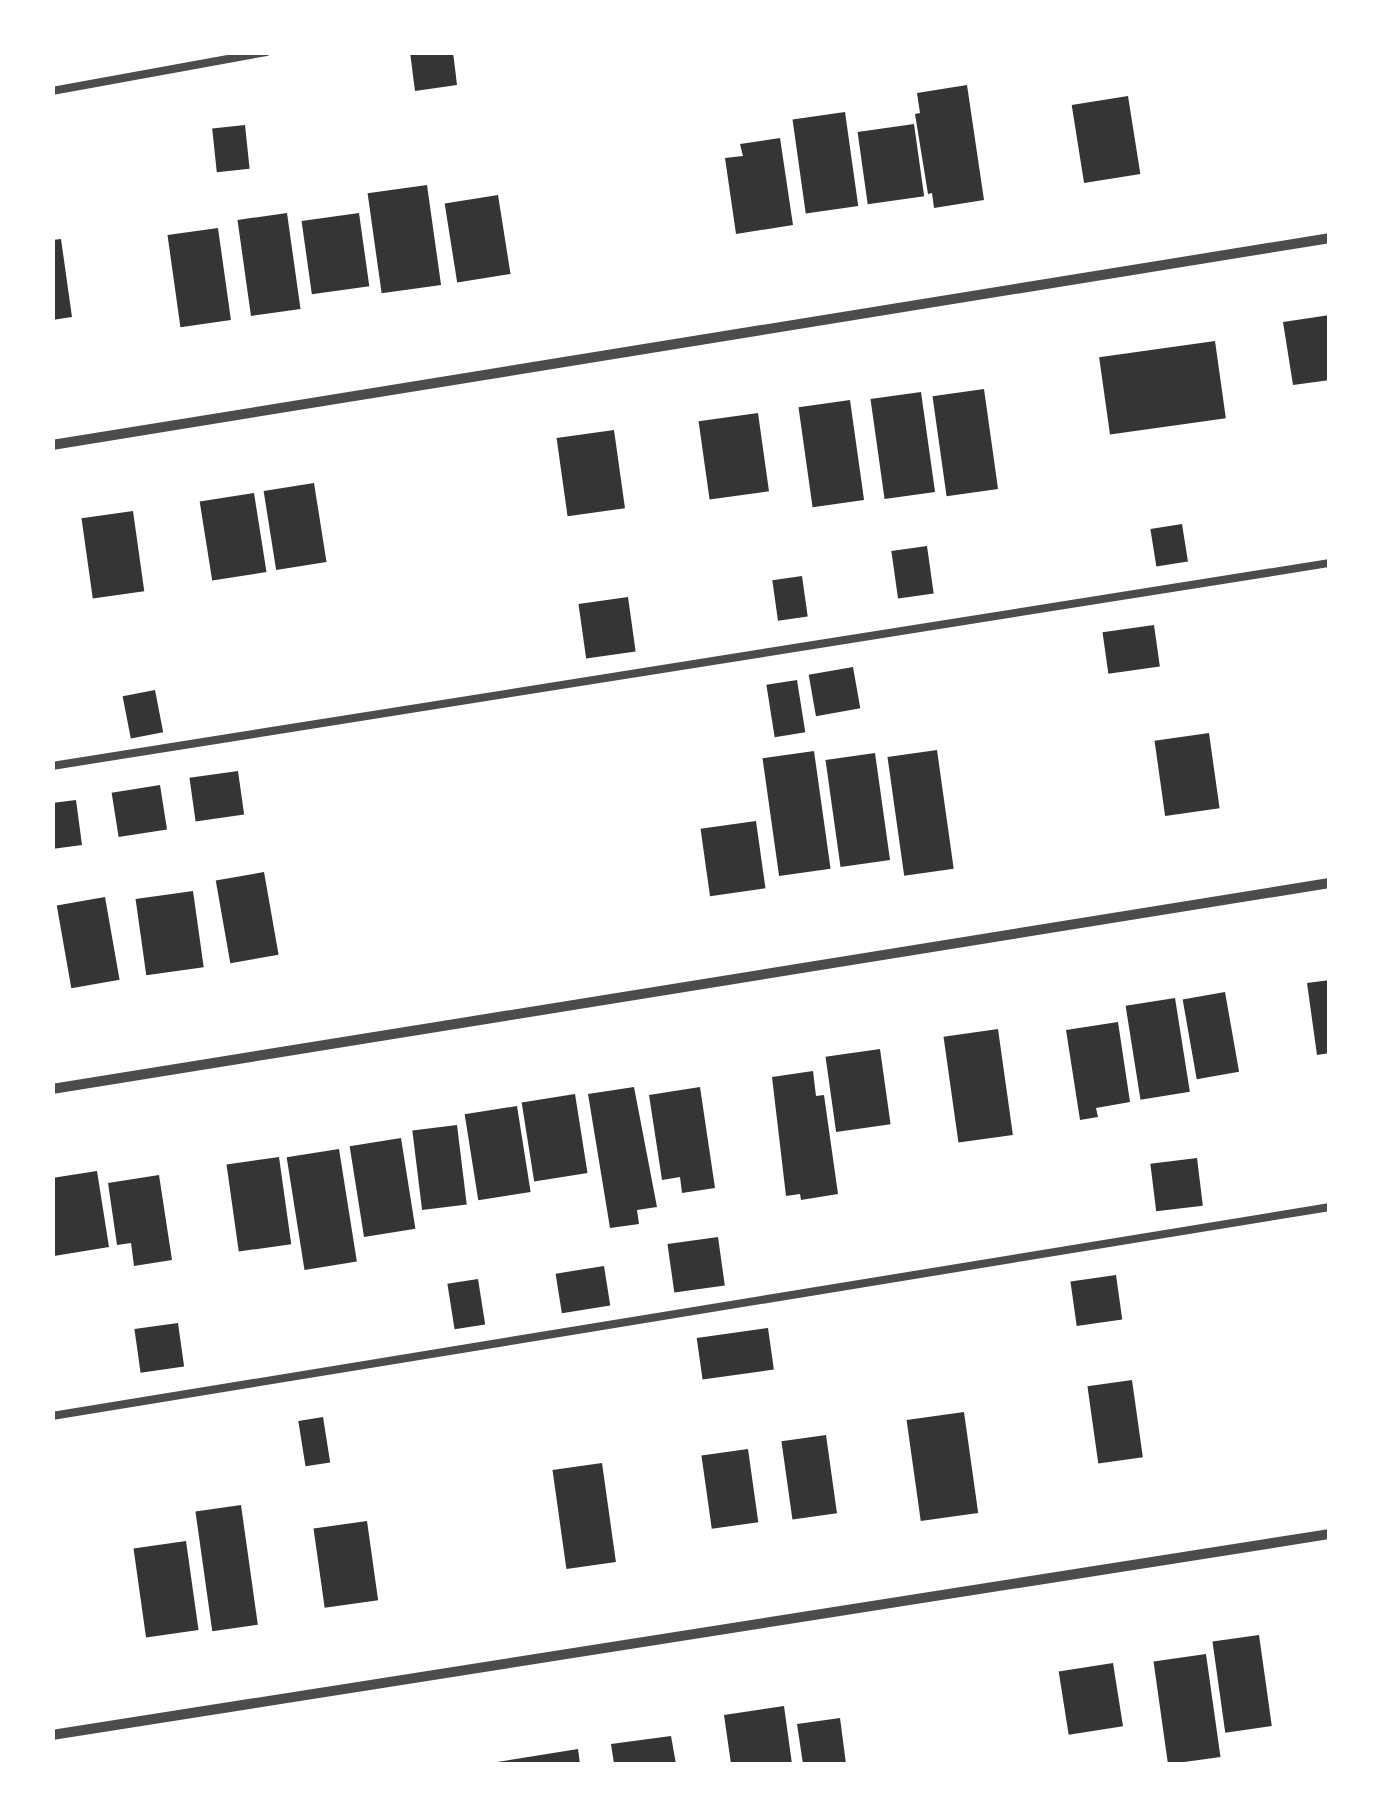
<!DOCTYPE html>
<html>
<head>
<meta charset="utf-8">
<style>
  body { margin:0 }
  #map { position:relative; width:1382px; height:1817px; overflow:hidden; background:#fff; font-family:"Noto Sans",sans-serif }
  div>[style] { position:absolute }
  .building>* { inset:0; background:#353535; transform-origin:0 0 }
  .service>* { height:8px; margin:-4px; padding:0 4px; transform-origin:4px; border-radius:4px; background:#4c4c4c }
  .minor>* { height:10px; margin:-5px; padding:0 5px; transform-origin:5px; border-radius:5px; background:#4c4c4c }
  span { translate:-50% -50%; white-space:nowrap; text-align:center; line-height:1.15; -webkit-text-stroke:10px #fff; paint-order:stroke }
  .frame { position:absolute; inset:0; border:55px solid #fff; pointer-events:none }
</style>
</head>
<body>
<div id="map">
  <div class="building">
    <div style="clip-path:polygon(410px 52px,453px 52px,457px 85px,415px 91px)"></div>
    <div style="clip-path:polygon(967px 85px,984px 200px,934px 208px,932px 193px,928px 194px,915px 114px,920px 113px,917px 93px)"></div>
    <div style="left:1128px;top:96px;width:79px;height:57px;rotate:81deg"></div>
    <div style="left:845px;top:112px;width:95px;height:53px;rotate:82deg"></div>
    <div style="left:914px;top:124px;width:73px;height:57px;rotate:82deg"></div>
    <div style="left:245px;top:125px;width:44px;height:33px;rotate:84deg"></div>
    <div style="clip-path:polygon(780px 138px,793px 225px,736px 234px,725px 158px,743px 156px,740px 144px)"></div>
    <div style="left:427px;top:185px;width:101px;height:60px;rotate:82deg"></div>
    <div style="left:498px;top:195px;width:80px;height:54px;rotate:81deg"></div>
    <div style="left:287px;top:213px;width:97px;height:50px;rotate:82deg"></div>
    <div style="left:359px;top:213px;width:74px;height:58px;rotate:82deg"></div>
    <div style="left:218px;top:228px;width:93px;height:51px;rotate:82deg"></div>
    <div style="clip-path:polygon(61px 239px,72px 317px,52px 320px,52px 240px)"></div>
    <div style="clip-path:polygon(1330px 315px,1330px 380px,1293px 385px,1283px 322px)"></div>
    <div style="left:1215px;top:341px;width:78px;height:117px;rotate:82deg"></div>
    <div style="left:984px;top:389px;width:101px;height:52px;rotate:82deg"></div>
    <div style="left:921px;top:392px;width:101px;height:51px;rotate:82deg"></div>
    <div style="left:850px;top:400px;width:101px;height:52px;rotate:82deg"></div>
    <div style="left:758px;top:413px;width:79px;height:60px;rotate:82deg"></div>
    <div style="left:614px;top:430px;width:79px;height:58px;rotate:82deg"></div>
    <div style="left:314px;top:483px;width:80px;height:51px;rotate:81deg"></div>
    <div style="left:254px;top:493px;width:80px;height:55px;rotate:81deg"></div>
    <div style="left:133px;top:511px;width:81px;height:52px;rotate:82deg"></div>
    <div style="left:1182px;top:524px;width:38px;height:32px;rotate:81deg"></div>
    <div style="left:927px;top:546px;width:48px;height:36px;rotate:82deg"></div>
    <div style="left:802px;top:576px;width:41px;height:30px;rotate:82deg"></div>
    <div style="left:628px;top:597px;width:55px;height:50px;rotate:82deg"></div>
    <div style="left:1154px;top:625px;width:42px;height:52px;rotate:82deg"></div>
    <div style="left:853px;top:667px;width:42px;height:45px;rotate:80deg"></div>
    <div style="left:797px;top:680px;width:53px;height:31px;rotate:81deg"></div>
    <div style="left:155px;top:690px;width:43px;height:33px;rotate:79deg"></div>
    <div style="left:1209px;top:733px;width:76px;height:55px;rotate:82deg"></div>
    <div style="left:937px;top:750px;width:120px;height:50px;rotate:82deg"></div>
    <div style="left:814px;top:751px;width:119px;height:52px;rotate:82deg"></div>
    <div style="left:875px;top:753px;width:108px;height:50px;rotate:82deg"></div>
    <div style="left:238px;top:771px;width:44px;height:49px;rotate:82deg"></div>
    <div style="left:160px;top:785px;width:45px;height:49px;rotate:81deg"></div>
    <div style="clip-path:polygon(76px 800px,82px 845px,52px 849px,52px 803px)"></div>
    <div style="left:756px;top:821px;width:68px;height:56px;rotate:82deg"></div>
    <div style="left:264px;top:872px;width:84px;height:49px;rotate:80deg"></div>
    <div style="left:193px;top:891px;width:77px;height:58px;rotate:82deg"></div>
    <div style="left:105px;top:897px;width:84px;height:49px;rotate:80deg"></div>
    <div style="clip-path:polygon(1330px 980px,1330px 1053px,1317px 1055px,1307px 983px)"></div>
    <div style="left:1225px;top:992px;width:81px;height:43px;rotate:80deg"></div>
    <div style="left:1175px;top:998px;width:95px;height:50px;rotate:81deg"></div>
    <div style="clip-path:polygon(1118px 1022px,1130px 1102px,1096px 1108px,1098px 1117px,1080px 1120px,1066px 1030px)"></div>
    <div style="left:998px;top:1029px;width:107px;height:55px;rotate:82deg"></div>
    <div style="left:880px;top:1049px;width:76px;height:55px;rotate:82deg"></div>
    <div style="clip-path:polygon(813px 1071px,816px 1096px,824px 1095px,838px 1194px,801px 1200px,800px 1194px,786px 1196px,772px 1077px)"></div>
    <div style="clip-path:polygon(634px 1087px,657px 1207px,637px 1210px,639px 1224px,610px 1228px,588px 1094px)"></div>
    <div style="clip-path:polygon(700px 1087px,715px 1188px,682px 1193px,680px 1177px,662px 1180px,649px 1095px)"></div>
    <div style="left:575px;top:1094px;width:80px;height:54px;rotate:81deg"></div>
    <div style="left:517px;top:1106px;width:87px;height:53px;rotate:81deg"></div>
    <div style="left:457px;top:1125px;width:80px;height:45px;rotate:83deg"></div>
    <div style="left:401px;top:1138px;width:92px;height:52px;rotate:81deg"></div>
    <div style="left:339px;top:1149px;width:114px;height:53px;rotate:81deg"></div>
    <div style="left:279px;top:1157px;width:88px;height:53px;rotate:82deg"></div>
    <div style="left:1197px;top:1158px;width:48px;height:47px;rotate:83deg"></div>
    <div style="clip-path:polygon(97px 1171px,109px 1247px,54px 1256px,52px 1178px)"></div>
    <div style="clip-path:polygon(159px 1175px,172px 1260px,134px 1266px,131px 1243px,117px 1245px,108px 1183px)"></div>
    <div style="left:718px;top:1237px;width:49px;height:51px;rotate:82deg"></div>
    <div style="left:604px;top:1266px;width:40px;height:49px;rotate:81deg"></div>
    <div style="left:1116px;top:1275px;width:45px;height:46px;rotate:82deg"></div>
    <div style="left:478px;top:1279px;width:46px;height:31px;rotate:81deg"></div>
    <div style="left:178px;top:1323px;width:44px;height:44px;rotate:82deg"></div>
    <div style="left:768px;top:1328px;width:42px;height:72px;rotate:82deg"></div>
    <div style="left:1132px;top:1380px;width:78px;height:45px;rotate:82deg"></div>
    <div style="left:964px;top:1412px;width:102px;height:58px;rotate:82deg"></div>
    <div style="left:323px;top:1417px;width:46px;height:25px;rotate:81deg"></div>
    <div style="left:826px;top:1435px;width:79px;height:45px;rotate:82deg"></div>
    <div style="left:748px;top:1449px;width:74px;height:47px;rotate:82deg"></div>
    <div style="left:602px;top:1463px;width:100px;height:50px;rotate:82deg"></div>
    <div style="left:241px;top:1505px;width:121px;height:46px;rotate:82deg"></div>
    <div style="left:367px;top:1521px;width:80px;height:54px;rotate:82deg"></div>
    <div style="left:186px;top:1541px;width:90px;height:53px;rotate:82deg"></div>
    <div style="left:1259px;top:1635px;width:92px;height:47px;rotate:82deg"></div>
    <div style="left:1206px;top:1654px;width:104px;height:53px;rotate:82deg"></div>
    <div style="left:1113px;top:1663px;width:64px;height:55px;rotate:81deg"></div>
    <div style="clip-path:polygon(784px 1706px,792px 1764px,731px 1764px,724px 1715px)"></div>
    <div style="clip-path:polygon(840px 1718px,846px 1764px,803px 1764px,797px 1724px)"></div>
    <div style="clip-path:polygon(671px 1736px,676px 1764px,614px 1764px,611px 1744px)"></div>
    <div style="clip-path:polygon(578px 1749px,580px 1764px,497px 1764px,497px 1762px)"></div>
  </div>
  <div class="service">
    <div style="left:52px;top:91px;width:218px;rotate:-10.3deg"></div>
    <div style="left:52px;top:766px;width:1294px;rotate:-9.03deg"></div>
    <div style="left:52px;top:1416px;width:1295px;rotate:-9.29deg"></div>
  </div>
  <div class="minor">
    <div style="left:52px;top:445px;width:1295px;rotate:-9.2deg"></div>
    <div style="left:52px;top:1089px;width:1294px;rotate:-9.16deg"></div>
    <div style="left:52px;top:1735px;width:1294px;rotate:-8.94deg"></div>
  </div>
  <div class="frame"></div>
</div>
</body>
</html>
